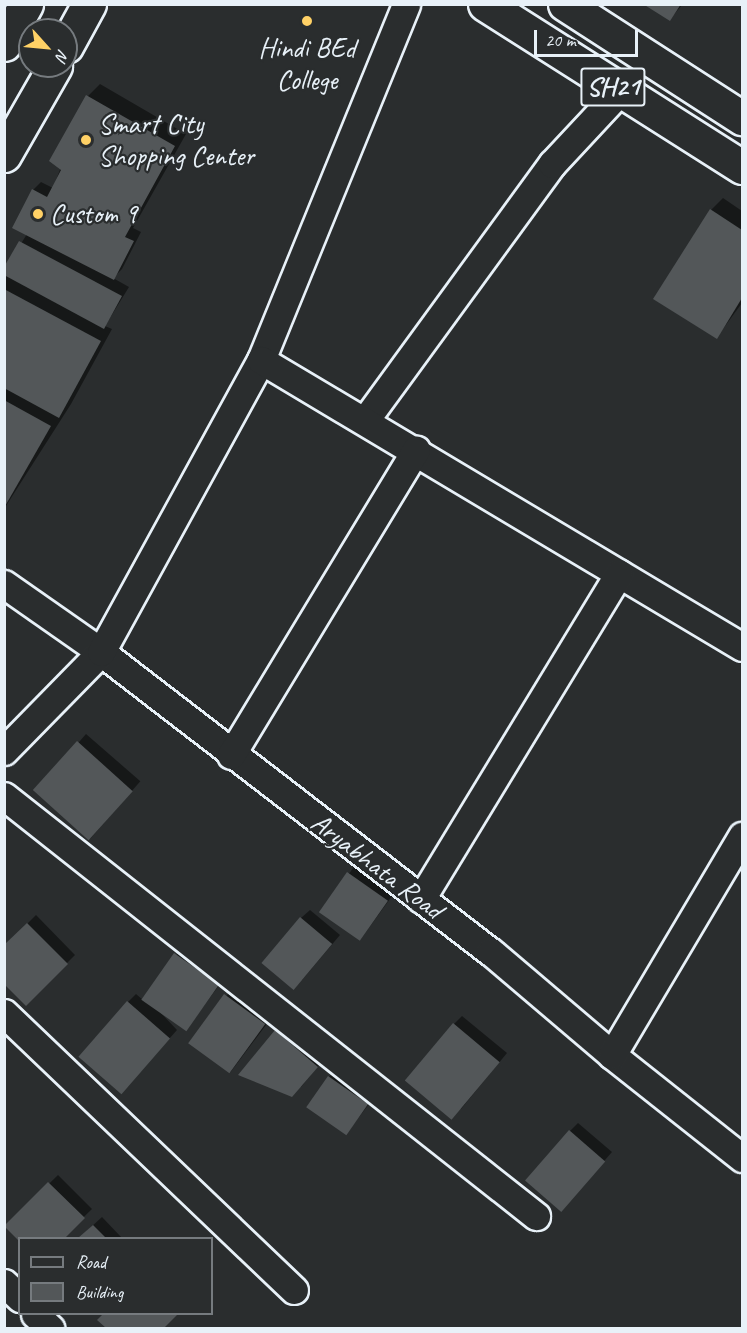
<!DOCTYPE html>
<html>
<head>
<meta charset="utf-8">
<style>
  body { margin:0 }
  #map { position:relative; width:747px; height:1333px; overflow:hidden; background:#2a2d2e; font-family:Caveat,sans-serif }
  div>[style] { position:absolute }
  .shadow>* { inset:0; background:#0007; transform-origin:0 0 }
  .building>* { inset:0; background:#535759; transform-origin:0 0 }
  .roads { filter:drop-shadow(2px 0 #e8f1f8) drop-shadow(-2px 0 #e8f1f8) drop-shadow(0 2px #e8f1f8) drop-shadow(0 -2px #e8f1f8) }
  .street>* { height:27px; margin:-13.5px; padding:0 13.5px; transform-origin:13.5px; border-radius:13.5px; background:#2a2d2e }
  .primary>* { height:33px; margin:-16.5px; padding:0 16.5px; transform-origin:16.5px; border-radius:16.5px; background:#2a2d2e }
  .dots>* { width:16px; height:16px; translate:-50% -50%; box-sizing:border-box; border:3px solid #2a2d2e; border-radius:50% }
  span { translate:-50% -50%; white-space:nowrap; text-align:center; line-height:1.15; -webkit-text-stroke:4.5px #2a2d2e; paint-order:stroke }
  .shield-label span { padding:2px 4px; background:#2a2d2e; border:2px solid; border-radius:4px; -webkit-text-stroke-width:0 }
  .shield-label { font-size:27px; color:#e8f1f8; font-weight:700 }
  .poi-label { font-size:28px; color:#e8f1f8 }
  .left { translate:0 -50%; text-align:left }
  .street-label { font-size:28px; color:#e8f1f8 }
  .frame { position:absolute; inset:0; border:6px solid #e8f1f8; pointer-events:none }
  .legend { position:absolute; left:18px; top:1237px; width:195px; height:78px; box-sizing:border-box; background:#2a2d2e; border:2px solid #767b7f; margin:0; padding:8px 10px; list-style:none; font-size:18px; color:#e8f1f8 }
  .legend li { display:flex; align-items:center; gap:12px; height:30px }
  .legend b { width:30px; border:2px solid #767b7f }
  .north { position:absolute; left:18px; top:18px; width:60px; height:60px; box-sizing:border-box; background:#2a2d2e; border:2px solid #767b7f; border-radius:50%; rotate:117deg; font-size:16px; font-weight:700; line-height:24px; text-align:center; color:#e8f1f8 }
  .north::after { content:''; display:block; margin:auto; width:21px; height:27px; background:#ffd166; clip-path:polygon(50% 0,100% 100%,50% 72%,0 100%) }
  .scale { position:absolute; left:534px; top:30px; width:104px; height:27px; box-sizing:border-box; border:3px solid #e8f1f8; border-top:0; padding-left:8px; font-size:18px; line-height:21px; white-space:nowrap; color:#e8f1f8; -webkit-text-stroke:4px #2a2d2e; paint-order:stroke }
</style>
</head>
<body>
<div id="map">
  <div class="shadow">
    <div style="clip-path:polygon(646px 4px,683px 4px,670px 19px)"></div>
    <div style="clip-path:polygon(100px 84px,186px 134px,133px 228px,141px 232px,122px 269px,113px 278px,129px 287px,105px 326px,112px 329px,71px 404px,4px 509px,4px 271px,27px 234px,33px 190px,41px 182px,53px 188px,88px 96px)"></div>
    <div style="clip-path:polygon(723px 198px,742px 211px,742px 303px,717px 337px,711px 210px)"></div>
    <div style="left:86px;top:734px;width:72px;height:76px;rotate:41deg"></div>
    <div style="left:356px;top:864px;width:48px;height:59px;rotate:36deg"></div>
    <div style="clip-path:polygon(310px 910px,340px 935px,302px 980px,301px 918px)"></div>
    <div style="clip-path:polygon(36px 915px,75px 955px,26px 1004px,4px 947px)"></div>
    <div style="clip-path:polygon(183px 946px,226px 976px,186px 1030px,160px 1012px,177px 1030px,129px 1084px,128px 1002px,136px 994px,143px 1000px)"></div>
    <div style="left:234px;top:986px;width:49px;height:71px;rotate:37deg"></div>
    <div style="clip-path:polygon(462px 1016px,507px 1053px,461px 1109px,454px 1024px)"></div>
    <div style="clip-path:polygon(284px 1023px,325px 1058px,301px 1087px,276px 1031px)"></div>
    <div style="clip-path:polygon(337px 1069px,376px 1095px,346px 1134px,329px 1077px)"></div>
    <div style="clip-path:polygon(578px 1123px,612px 1152px,562px 1209px,570px 1131px)"></div>
    <div style="clip-path:polygon(58px 1175px,92px 1209px,62px 1238px,20px 1238px,6px 1226px)"></div>
    <div style="clip-path:polygon(102px 1217px,122px 1238px,79px 1238px)"></div>
    <div style="clip-path:polygon(105px 1314px,177px 1314px,163px 1328px,108px 1328px,99px 1320px)"></div>
  </div>
  <div class="building">
    <div style="clip-path:polygon(643px 4px,681px 4px,670px 21px)"></div>
    <div style="clip-path:polygon(86px 95px,175px 146px,125px 237px,134px 241px,114px 280px,12px 228px,32px 189px,47px 197px,61px 170px,49px 161px)"></div>
    <div style="clip-path:polygon(710px 209px,742px 230px,742px 298px,717px 339px,653px 299px)"></div>
    <div style="clip-path:polygon(19px 241px,122px 296px,104px 329px,4px 275px,4px 267px)"></div>
    <div style="clip-path:polygon(4px 289px,101px 341px,59px 418px,4px 388px)"></div>
    <div style="clip-path:polygon(4px 400px,51px 426px,4px 508px)"></div>
    <div style="left:77px;top:741px;width:75px;height:66px;rotate:42deg"></div>
    <div style="left:347px;top:872px;width:50px;height:49px;rotate:35deg"></div>
    <div style="left:300px;top:917px;width:42px;height:60px;rotate:40deg"></div>
    <div style="clip-path:polygon(27px 923px,68px 964px,26px 1006px,4px 984px,4px 945px)"></div>
    <div style="left:174px;top:953px;width:55px;height:57px;rotate:35deg"></div>
    <div style="left:224px;top:994px;width:51px;height:61px;rotate:36deg"></div>
    <div style="left:127px;top:1001px;width:57px;height:74px;rotate:41deg"></div>
    <div style="left:453px;top:1023px;width:61px;height:75px;rotate:40deg"></div>
    <div style="clip-path:polygon(275px 1030px,318px 1067px,292px 1097px,238px 1075px)"></div>
    <div style="left:328px;top:1076px;width:49px;height:38px;rotate:35deg"></div>
    <div style="left:569px;top:1130px;width:48px;height:67px;rotate:41deg"></div>
    <div style="clip-path:polygon(48px 1182px,85px 1218px,65px 1238px,20px 1238px,20px 1242px,4px 1226px)"></div>
    <div style="clip-path:polygon(93px 1225px,106px 1238px,78px 1238px)"></div>
    <div style="clip-path:polygon(103px 1314px,178px 1314px,164px 1328px,106px 1328px,97px 1320px)"></div>
  </div>
  <div class="roads">
    <div class="street">
      <div style="left:261px;top:360px;width:384px;rotate:-67.8deg"></div>
      <div style="left:366px;top:419px;width:316px;rotate:-53.9deg"></div>
      <div style="left:552px;top:164px;width:100px;rotate:-47deg"></div>
      <div style="left:4px;top:584px;width:118px;rotate:35deg"></div>
      <div style="left:101px;top:652px;width:492px;rotate:37.6deg"></div>
      <div style="left:491px;top:952px;width:159px;rotate:40.4deg"></div>
      <div style="left:612px;top:1055px;width:166px;rotate:38.4deg"></div>
      <div style="left:4px;top:751px;width:139px;rotate:-45.6deg"></div>
      <div style="left:101px;top:652px;width:333px;rotate:-61.3deg"></div>
      <div style="left:261px;top:360px;width:560px;rotate:30.82deg"></div>
      <div style="left:231px;top:755px;width:357px;rotate:-58.8deg"></div>
      <div style="left:4px;top:796px;width:678px;rotate:38.29deg"></div>
      <div style="left:421px;top:899px;width:381px;rotate:-58.7deg"></div>
      <div style="left:4px;top:1013px;width:401px;rotate:43.7deg"></div>
      <div style="left:612px;top:1055px;width:255px;rotate:-59.3deg"></div>
      <div style="left:4px;top:1283px;width:22px;rotate:43deg"></div>
      <div style="left:35px;top:1314px;width:21px;rotate:43deg"></div>
    </div>
    <div class="primary">
      <div style="left:485px;top:4px;width:304px;rotate:32.4deg"></div>
      <div style="left:565px;top:4px;width:211px;rotate:32.8deg"></div>
      <div style="left:4px;top:44px;width:46px;rotate:-61.2deg"></div>
      <div style="left:66px;top:46px;width:48px;rotate:-61.3deg"></div>
      <div style="left:4px;top:155px;width:103px;rotate:-60.2deg"></div>
    </div>
  </div>
  <div class="dots">
    <div style="left:307px;top:21px;background:#ffd166"></div>
    <div style="left:86px;top:140px;background:#ffd166"></div>
    <div style="left:38px;top:214px;background:#ffd166"></div>
  </div>
  <div class="shield-label">
    <span style="left:613px;top:87px">SH21</span>
  </div>
  <div class="poi-label">
    <span style="left:307px;top:64px">Hindi BEd<br>College</span>
    <span class="left" style="left:98px;top:140px">Smart City<br>Shopping Center</span>
    <span class="left" style="left:50px;top:214px">Custom 9</span>
  </div>
  <div class="street-label">
    <span style="left:377px;top:866px;rotate:37deg">Aryabhata Road</span>
  </div>
  <div class="frame"></div>
  <ul class="legend">
  <li><b style="height:8px;background:#2a2d2e"></b>Road</li>
  <li><b style="height:16px;background:#535759"></b>Building</li>
  </ul>
  <div class="north">N</div>
  <div class="scale">20 m</div>
</div>
</body>
</html>
